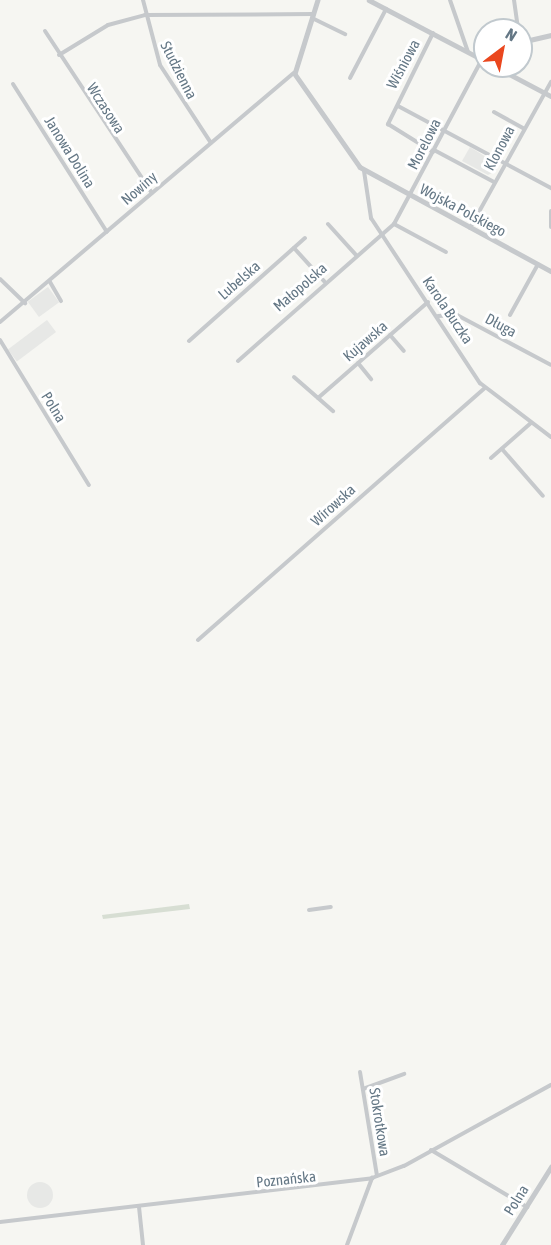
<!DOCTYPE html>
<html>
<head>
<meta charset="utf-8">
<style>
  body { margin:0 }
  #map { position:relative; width:551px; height:1245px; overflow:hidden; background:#f6f6f2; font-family:"Asap Condensed",sans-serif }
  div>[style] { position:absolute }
  .built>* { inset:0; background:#e7e8e6; transform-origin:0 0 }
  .round { border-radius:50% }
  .green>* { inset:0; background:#d7ded3 }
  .minor>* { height:4px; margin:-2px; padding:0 2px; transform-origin:2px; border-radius:2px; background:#c6c9cc }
  .tertiary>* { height:4.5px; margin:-2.25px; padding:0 2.25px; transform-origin:2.25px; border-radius:2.25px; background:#c6c9cc }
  span { translate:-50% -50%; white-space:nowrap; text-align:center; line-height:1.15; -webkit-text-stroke:6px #fff; paint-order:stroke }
  .street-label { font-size:15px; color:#647785 }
  .north { position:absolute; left:473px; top:18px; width:60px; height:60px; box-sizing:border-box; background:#fff; border:2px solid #c1c9ce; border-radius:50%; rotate:32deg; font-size:16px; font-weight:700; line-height:24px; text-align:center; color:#647785 }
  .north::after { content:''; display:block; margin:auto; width:21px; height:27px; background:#ea471e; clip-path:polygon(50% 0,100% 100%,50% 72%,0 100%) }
</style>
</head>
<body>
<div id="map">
  <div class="built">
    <div style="clip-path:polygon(470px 147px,499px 165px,496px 171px,488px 175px,462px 161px)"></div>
    <div style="left:48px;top:287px;width:19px;height:25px;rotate:54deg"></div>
    <div style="left:47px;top:320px;width:15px;height:49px;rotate:53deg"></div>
    <div class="round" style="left:27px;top:1182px;width:26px;height:26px"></div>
  </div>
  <div class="green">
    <div style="clip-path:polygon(189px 904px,190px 909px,103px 919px,102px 915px)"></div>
  </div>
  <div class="minor">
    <div style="left:143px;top:0;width:67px;rotate:75.3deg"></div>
    <div style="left:160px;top:65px;width:93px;rotate:56.8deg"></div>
    <div style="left:450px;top:0;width:55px;rotate:70.9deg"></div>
    <div style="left:514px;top:0;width:30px;rotate:82deg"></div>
    <div style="left:312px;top:18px;width:37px;rotate:26deg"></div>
    <div style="left:45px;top:31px;width:194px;rotate:56.6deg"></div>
    <div style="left:433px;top:33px;width:102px;rotate:116.3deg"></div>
    <div style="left:388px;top:124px;width:53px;rotate:31.9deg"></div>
    <div style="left:59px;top:55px;width:57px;rotate:-31.5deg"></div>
    <div style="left:108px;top:25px;width:38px;rotate:-15deg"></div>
    <div style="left:145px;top:15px;width:168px;rotate:-0.3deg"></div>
    <div style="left:350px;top:78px;width:78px;rotate:-62.4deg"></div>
    <div style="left:13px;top:84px;width:175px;rotate:57.6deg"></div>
    <div style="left:398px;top:106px;width:174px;rotate:28.2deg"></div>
    <div style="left:494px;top:112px;width:33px;rotate:29deg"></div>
    <div style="left:434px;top:150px;width:68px;rotate:28.1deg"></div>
    <div style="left:364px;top:171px;width:48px;rotate:81.5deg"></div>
    <div style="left:371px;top:218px;width:198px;rotate:56.6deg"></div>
    <div style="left:480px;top:383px;width:89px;rotate:37.3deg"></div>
    <div style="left:551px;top:211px;width:16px;rotate:90deg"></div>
    <div style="left:328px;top:224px;width:42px;rotate:47.9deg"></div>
    <div style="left:394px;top:224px;width:59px;rotate:28.3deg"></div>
    <div style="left:470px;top:228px;width:167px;rotate:-61deg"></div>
    <div style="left:294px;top:248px;width:45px;rotate:47.7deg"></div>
    <div style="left:0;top:279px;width:35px;rotate:44deg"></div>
    <div style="left:50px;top:282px;width:22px;rotate:60deg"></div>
    <div style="left:510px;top:315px;width:58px;rotate:-61.2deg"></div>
    <div style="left:438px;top:316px;width:19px;rotate:-3deg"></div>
    <div style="left:457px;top:315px;width:106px;rotate:28deg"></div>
    <div style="left:0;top:322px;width:385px;rotate:-40.3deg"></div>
    <div style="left:390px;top:335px;width:21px;rotate:49deg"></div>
    <div style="left:0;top:340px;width:170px;rotate:58.5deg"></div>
    <div style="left:189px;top:341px;width:155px;rotate:-41.6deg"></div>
    <div style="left:238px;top:361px;width:208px;rotate:-41.3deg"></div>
    <div style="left:394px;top:224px;width:187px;rotate:-61.9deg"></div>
    <div style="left:358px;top:363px;width:21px;rotate:51deg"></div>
    <div style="left:294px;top:377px;width:52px;rotate:41.1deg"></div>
    <div style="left:318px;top:398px;width:146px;rotate:-41.1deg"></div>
    <div style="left:502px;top:449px;width:62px;rotate:48.9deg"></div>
    <div style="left:491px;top:458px;width:53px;rotate:-41.2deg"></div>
    <div style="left:198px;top:640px;width:381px;rotate:-41.3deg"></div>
    <div style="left:309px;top:910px;width:22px;rotate:-8deg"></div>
    <div style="left:360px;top:1072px;width:105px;rotate:80.7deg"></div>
    <div style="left:363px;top:1089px;width:44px;rotate:-20.1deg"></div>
    <div style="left:431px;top:1150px;width:112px;rotate:30.7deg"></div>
    <div style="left:139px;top:1207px;width:38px;rotate:84deg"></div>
    <div style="left:0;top:1222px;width:375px;rotate:-6.7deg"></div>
    <div style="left:372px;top:1178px;width:34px;rotate:-21deg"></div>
    <div style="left:404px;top:1166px;width:168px;rotate:-28.9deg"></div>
    <div style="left:347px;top:1245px;width:72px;rotate:-69.5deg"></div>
  </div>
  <div class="tertiary">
    <div style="left:318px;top:0;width:77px;rotate:107.3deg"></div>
    <div style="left:295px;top:74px;width:113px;rotate:55deg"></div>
    <div style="left:360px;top:167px;width:217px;rotate:28.6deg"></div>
    <div style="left:369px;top:0;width:131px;rotate:27.7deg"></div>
    <div style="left:521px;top:42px;width:31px;rotate:-13deg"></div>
    <div style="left:494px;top:66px;width:64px;rotate:27.8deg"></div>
    <div style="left:502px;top:1245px;width:92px;rotate:-57.9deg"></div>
  </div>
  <div class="street-label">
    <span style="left:403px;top:64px;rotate:-62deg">Wiśniowa</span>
    <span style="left:179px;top:70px;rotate:63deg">Studzienna</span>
    <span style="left:106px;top:108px;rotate:57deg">Wczasowa</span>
    <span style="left:424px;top:144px;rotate:-63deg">Morelowa</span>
    <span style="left:499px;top:148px;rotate:-62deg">Klonowa</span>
    <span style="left:70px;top:152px;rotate:58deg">Janowa Dolina</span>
    <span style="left:139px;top:188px;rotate:-41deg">Nowiny</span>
    <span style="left:463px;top:210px;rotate:28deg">Wojska Polskiego</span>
    <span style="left:239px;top:280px;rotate:-41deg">Lubelska</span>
    <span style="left:300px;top:287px;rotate:-41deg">Małopolska</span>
    <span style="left:448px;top:310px;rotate:56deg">Karola Buczka</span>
    <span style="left:501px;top:325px;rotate:28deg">Długa</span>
    <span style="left:365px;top:341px;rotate:-41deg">Kujawska</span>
    <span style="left:54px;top:407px;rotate:58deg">Polna</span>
    <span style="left:333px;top:505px;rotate:-42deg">Wirowska</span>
    <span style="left:380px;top:1122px;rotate:81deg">Stokrotkowa</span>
    <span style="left:286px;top:1179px;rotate:-6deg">Poznańska</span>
    <span style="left:516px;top:1200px;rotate:-58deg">Polna</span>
  </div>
  <div class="north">N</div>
</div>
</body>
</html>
